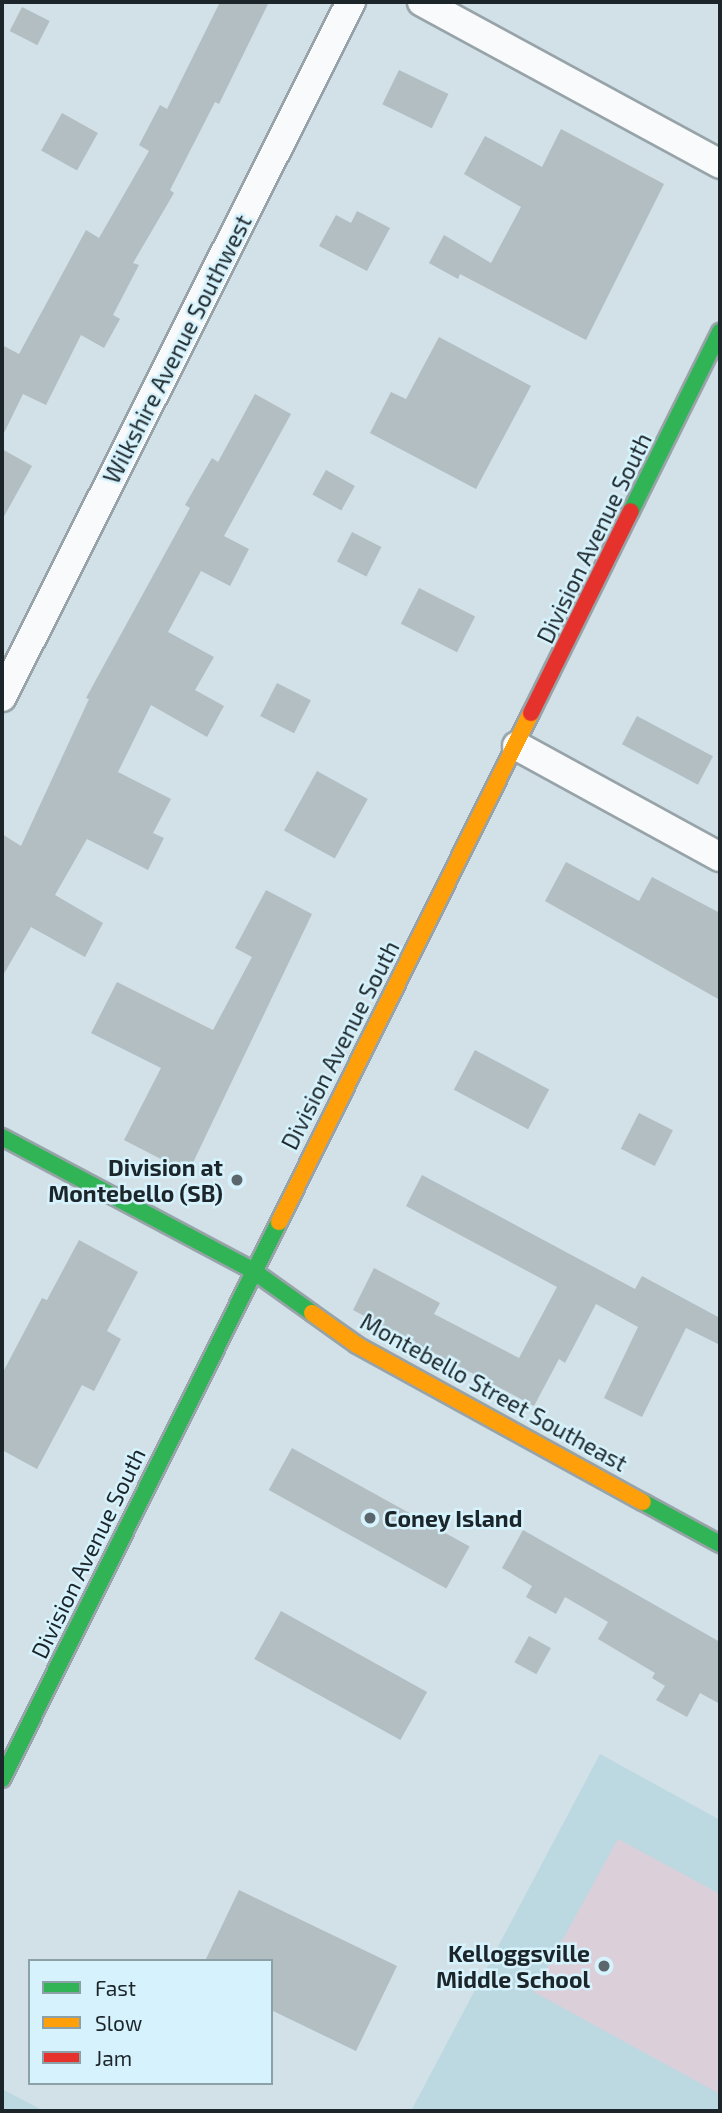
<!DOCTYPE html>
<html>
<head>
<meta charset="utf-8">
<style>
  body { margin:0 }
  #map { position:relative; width:722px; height:2113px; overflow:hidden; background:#d1e1e7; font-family:"Exo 2",sans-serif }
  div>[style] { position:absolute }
  .built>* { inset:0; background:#bcd8e1 }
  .green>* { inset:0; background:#dbcfda }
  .building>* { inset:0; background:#b2bec2; transform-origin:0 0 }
  .roads { filter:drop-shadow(2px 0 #97a3a8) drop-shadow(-2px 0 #97a3a8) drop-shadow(0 2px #97a3a8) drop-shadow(0 -2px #97a3a8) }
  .street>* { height:28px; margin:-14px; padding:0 14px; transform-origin:14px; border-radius:14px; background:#f8fafb }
  .fast>* { height:16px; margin:-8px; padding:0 8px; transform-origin:8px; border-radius:8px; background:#30b455 }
  .slow>* { height:16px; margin:-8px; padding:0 8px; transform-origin:8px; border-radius:8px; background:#ff9f0a }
  .jam>* { height:16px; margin:-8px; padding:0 8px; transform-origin:8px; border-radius:8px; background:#e5322d }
  .dots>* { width:19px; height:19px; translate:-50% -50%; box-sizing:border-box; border:4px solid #d6f2fc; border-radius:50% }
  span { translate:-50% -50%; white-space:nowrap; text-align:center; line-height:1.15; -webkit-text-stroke:5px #d6f2fc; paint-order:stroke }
  .street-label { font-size:23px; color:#1c262a }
  .poi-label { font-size:23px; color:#1c262a; font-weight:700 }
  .right { translate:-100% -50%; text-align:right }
  .left { translate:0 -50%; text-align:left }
  .frame { position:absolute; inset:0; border:4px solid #1c262a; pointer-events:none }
  .legend { position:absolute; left:28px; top:1959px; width:245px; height:126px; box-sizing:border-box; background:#d6f2fc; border:2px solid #8ca0a8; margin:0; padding:9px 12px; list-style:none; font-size:21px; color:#1c262a }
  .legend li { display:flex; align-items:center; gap:14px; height:35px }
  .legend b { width:35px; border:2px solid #8ca0a8 }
</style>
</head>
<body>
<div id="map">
  <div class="built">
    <div style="clip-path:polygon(600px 1754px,720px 1820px,720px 2111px,411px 2111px)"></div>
    <div style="clip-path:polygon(2px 2089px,44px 2111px,2px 2111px)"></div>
  </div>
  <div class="green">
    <div style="clip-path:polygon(618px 1839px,720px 1894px,720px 2094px,534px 1992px)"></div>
  </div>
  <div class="building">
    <div style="clip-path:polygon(220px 2px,269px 2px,219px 104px,215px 102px,170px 190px,174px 193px,133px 263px,139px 265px,113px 315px,120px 319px,104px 348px,81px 335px,46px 405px,23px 394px,2px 437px,2px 345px,19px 354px,86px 230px,99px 238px,149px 151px,139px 145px,160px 105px,167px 109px)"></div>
    <div style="left:22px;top:7px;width:31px;height:27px;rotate:27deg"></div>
    <div style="left:399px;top:70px;width:55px;height:38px;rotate:26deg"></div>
    <div style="left:62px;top:113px;width:41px;height:43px;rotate:29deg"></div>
    <div style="clip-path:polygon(561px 129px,664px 184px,586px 340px,460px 274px,458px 279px,429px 263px,444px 235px,491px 263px,521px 207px,464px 174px,485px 136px,542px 167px)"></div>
    <div style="clip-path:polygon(357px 211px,390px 228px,367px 271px,319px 246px,336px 215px,351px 223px)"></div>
    <div style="clip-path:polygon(439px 337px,531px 386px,476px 489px,370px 433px,391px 392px,406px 399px)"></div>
    <div style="clip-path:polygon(255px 394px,291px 414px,224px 536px,249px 549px,230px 586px,201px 571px,168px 632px,214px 657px,195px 690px,224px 706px,207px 737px,151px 705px,118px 772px,171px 799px,153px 833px,164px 838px,148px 870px,87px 839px,55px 895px,103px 923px,85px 957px,31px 927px,2px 977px,2px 834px,21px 846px,89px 699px,86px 698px,190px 508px,185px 505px,212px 458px,218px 462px)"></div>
    <div style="clip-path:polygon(2px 449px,32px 466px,2px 520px)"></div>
    <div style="left:326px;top:470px;width:33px;height:28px;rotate:29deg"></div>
    <div style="left:352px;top:532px;width:33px;height:33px;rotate:27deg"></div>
    <div style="left:419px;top:588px;width:63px;height:40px;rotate:27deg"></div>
    <div style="left:277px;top:683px;width:38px;height:37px;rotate:27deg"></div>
    <div style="left:637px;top:716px;width:86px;height:32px;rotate:28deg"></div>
    <div style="left:317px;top:771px;width:58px;height:68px;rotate:29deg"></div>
    <div style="clip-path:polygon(566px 862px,639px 901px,652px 877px,720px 913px,720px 1000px,545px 901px)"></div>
    <div style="clip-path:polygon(266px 890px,312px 914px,188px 1173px,124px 1140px,161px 1068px,91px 1033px,117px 982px,213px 1030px,252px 957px,235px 948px)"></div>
    <div style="left:475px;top:1050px;width:84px;height:45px;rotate:28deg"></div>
    <div style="left:639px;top:1113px;width:38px;height:40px;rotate:27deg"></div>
    <div style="clip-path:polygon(422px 1175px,635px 1289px,642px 1276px,720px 1318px,720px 1345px,686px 1328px,642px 1417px,604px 1398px,638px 1327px,596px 1304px,565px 1363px,559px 1359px,534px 1406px,353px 1310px,374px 1268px,440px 1303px,434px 1314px,519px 1358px,557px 1287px,406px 1206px)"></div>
    <div style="clip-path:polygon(79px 1240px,138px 1272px,107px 1331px,121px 1339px,94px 1391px,82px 1385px,37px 1469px,2px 1450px,2px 1374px,42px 1298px,47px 1300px)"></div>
    <div style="left:292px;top:1448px;width:203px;height:48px;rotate:29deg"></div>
    <div style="clip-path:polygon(523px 1530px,720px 1642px,720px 1704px,700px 1693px,687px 1717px,656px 1700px,665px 1686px,652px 1678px,655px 1673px,598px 1639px,608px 1622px,565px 1597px,556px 1614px,526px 1597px,532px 1586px,502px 1568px)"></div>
    <div style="left:281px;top:1611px;width:167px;height:55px;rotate:29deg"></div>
    <div style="left:529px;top:1636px;width:25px;height:30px;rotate:29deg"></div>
    <div style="clip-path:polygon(239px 1890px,397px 1966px,356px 2051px,271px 2010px,271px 1961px,205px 1961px)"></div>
  </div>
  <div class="roads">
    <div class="street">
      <div style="left:422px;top:2px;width:339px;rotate:28.5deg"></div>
      <div style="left:2px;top:697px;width:778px;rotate:-63.34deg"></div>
      <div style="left:517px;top:746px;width:231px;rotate:28.7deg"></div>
    </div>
    <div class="fast">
      <div style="left:631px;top:511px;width:200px;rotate:-63.6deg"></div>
      <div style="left:2px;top:1137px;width:283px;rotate:28deg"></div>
      <div style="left:252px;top:1270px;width:74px;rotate:35.6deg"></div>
      <div style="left:643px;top:1502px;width:88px;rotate:28.6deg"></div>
      <div style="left:2px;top:1779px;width:622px;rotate:-63.56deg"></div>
    </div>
    <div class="slow">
      <div style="left:279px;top:1222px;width:568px;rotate:-63.66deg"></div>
      <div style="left:312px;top:1313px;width:55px;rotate:35.4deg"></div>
      <div style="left:357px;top:1345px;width:326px;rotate:28.8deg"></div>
    </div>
    <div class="jam">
      <div style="left:531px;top:713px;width:225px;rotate:-63.7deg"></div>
    </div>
  </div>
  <div class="dots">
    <div style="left:237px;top:1180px;background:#5b676c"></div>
    <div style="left:370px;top:1518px;background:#5b676c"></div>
    <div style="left:604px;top:1966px;background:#5b676c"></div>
  </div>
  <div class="street-label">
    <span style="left:177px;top:349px;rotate:-63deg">Wilkshire Avenue Southwest</span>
    <span style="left:594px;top:538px;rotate:-64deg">Division Avenue South</span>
    <span style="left:340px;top:1045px;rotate:-63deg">Division Avenue South</span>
    <span style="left:494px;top:1392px;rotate:29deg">Montebello Street Southeast</span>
    <span style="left:88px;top:1553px;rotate:-64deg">Division Avenue South</span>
  </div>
  <div class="poi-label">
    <span class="right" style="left:223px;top:1180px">Division at<br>Montebello (SB)</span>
    <span class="left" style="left:384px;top:1518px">Coney Island</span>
    <span class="right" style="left:590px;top:1966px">Kelloggsville<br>Middle School</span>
  </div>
  <div class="frame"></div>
  <ul class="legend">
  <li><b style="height:9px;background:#30b455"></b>Fast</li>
  <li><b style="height:9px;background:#ff9f0a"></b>Slow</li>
  <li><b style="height:9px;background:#e5322d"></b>Jam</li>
  </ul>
</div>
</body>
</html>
